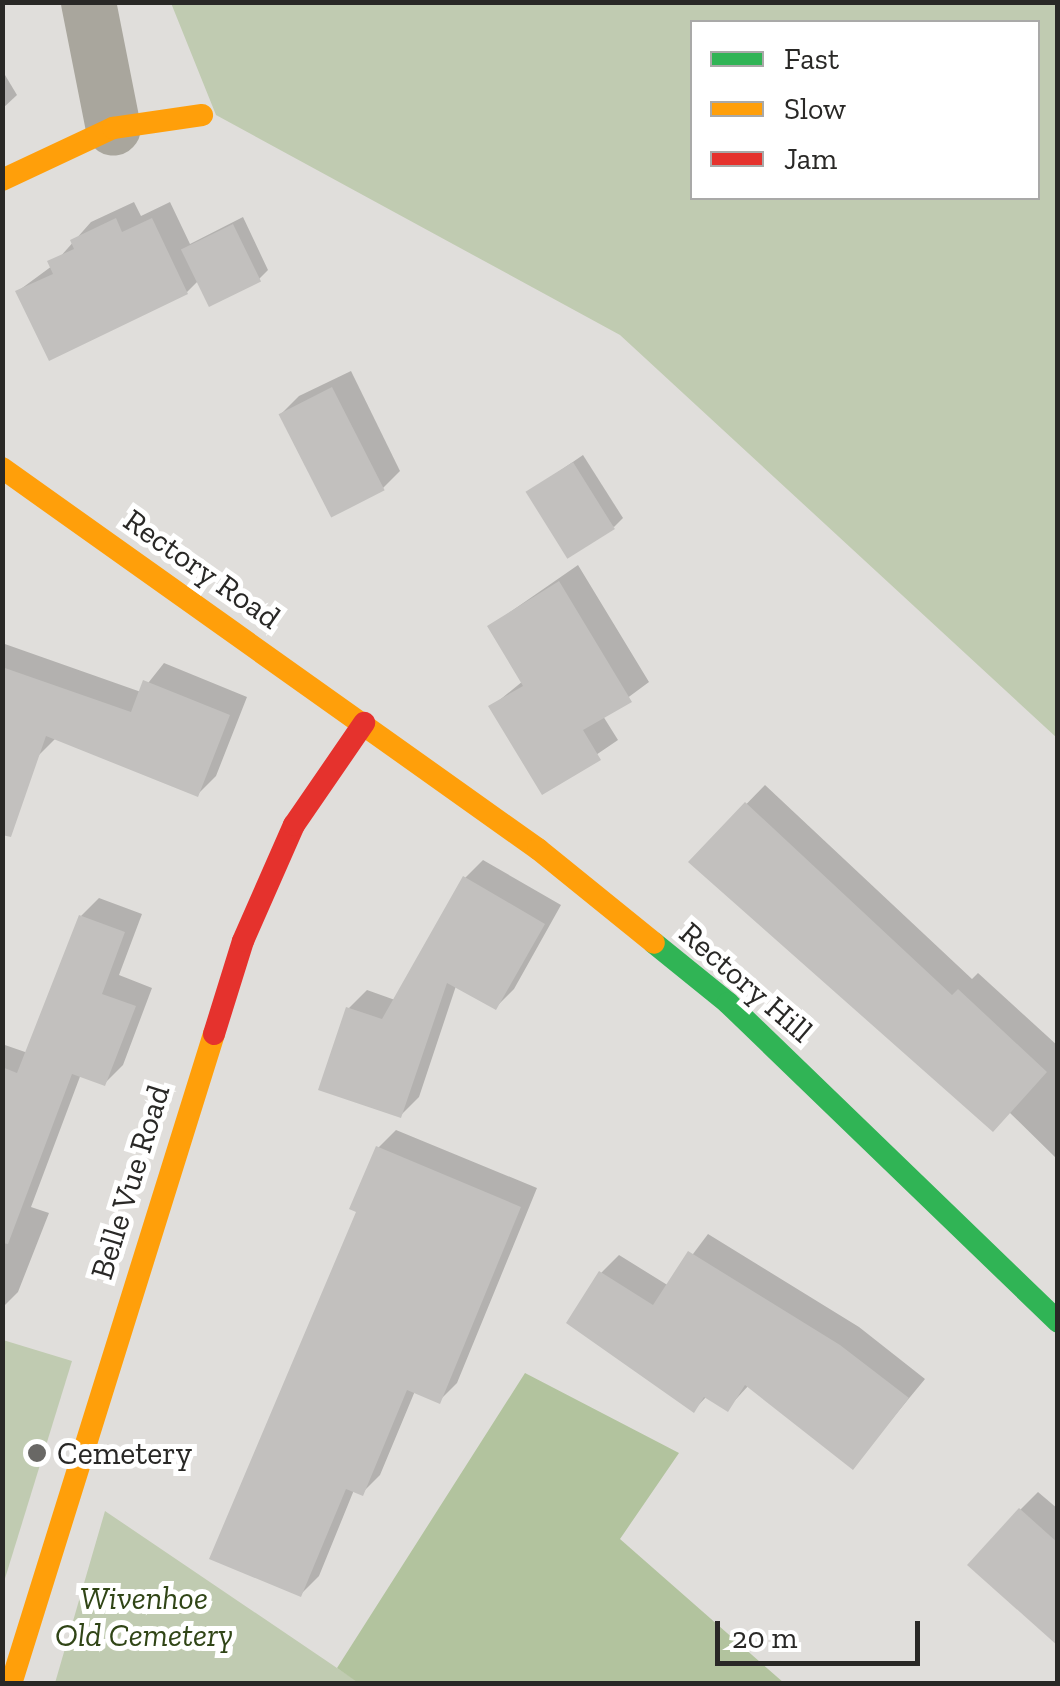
<!DOCTYPE html>
<html>
<head>
<meta charset="utf-8">
<style>
  body { margin:0 }
  #map { position:relative; width:1060px; height:1686px; overflow:hidden; background:#e0dedb; font-family:"Zilla Slab",serif }
  div>[style] { position:absolute }
  .green>* { inset:0; background:#c0cbb1 }
  .forest>* { inset:0; background:#b2c39e }
  .shadow>* { inset:0; background:#0003 }
  .building>* { inset:0; background:#c2c0be; transform-origin:0 0 }
  .street>* { height:55px; margin:-27.5px; padding:0 27.5px; transform-origin:27.5px; border-radius:27.5px; background:#a9a69d }
  .fast>* { height:22px; margin:-11px; padding:0 11px; transform-origin:11px; border-radius:11px; background:#30b455 }
  .slow>* { height:22px; margin:-11px; padding:0 11px; transform-origin:11px; border-radius:11px; background:#ff9f0a }
  .jam>* { height:22px; margin:-11px; padding:0 11px; transform-origin:11px; border-radius:11px; background:#e5322d }
  .dots>* { width:28px; height:28px; translate:-50% -50%; box-sizing:border-box; border:5px solid #fff; border-radius:50% }
  span { translate:-50% -50%; white-space:nowrap; text-align:center; line-height:1.15; -webkit-text-stroke:10px #fff; paint-order:stroke }
  .street-label { font-size:32px; color:#292826 }
  .poi-label { font-size:32px; color:#292826 }
  .left { translate:0 -50%; text-align:left }
  .park-label { font-size:32px; color:#304516; font-style:italic }
  .frame { position:absolute; inset:0; border:5px solid #292826; pointer-events:none }
  .legend { position:absolute; left:690px; top:20px; width:350px; height:180px; box-sizing:border-box; background:#fff; border:2px solid #a9a9a8; margin:0; padding:12px 18px; list-style:none; font-size:30px; color:#292826 }
  .legend li { display:flex; align-items:center; gap:20px; height:50px }
  .legend b { width:50px; border:2px solid #a9a9a8 }
  .scale { position:absolute; left:715px; top:1621px; width:205px; height:45px; box-sizing:border-box; border:5px solid #292826; border-top:0; padding-left:12px; font-size:30px; line-height:35px; white-space:nowrap; color:#292826; -webkit-text-stroke:8px #fff; paint-order:stroke }
</style>
</head>
<body>
<div id="map">
  <div class="green">
    <div style="clip-path:polygon(evenodd,171px 3px,1057px 3px,1057px 738px,620px 335px,216px 115px,171px 3px,692px 22px,1038px 22px,1038px 198px,692px 198px,692px 22px)"></div>
    <div style="clip-path:polygon(3px 1340px,72px 1361px,3px 1585px,2px 1340px)"></div>
    <div style="clip-path:polygon(105px 1511px,337px 1668px,360px 1683px,55px 1683px)"></div>
  </div>
  <div class="forest">
    <div style="clip-path:polygon(525px 1373px,679px 1453px,620px 1539px,784px 1683px,360px 1684px,337px 1668px)"></div>
  </div>
  <div class="shadow">
    <div style="clip-path:polygon(2px 70px,17px 95px,2px 109px)"></div>
    <div style="clip-path:polygon(134px 202px,141px 216px,170px 202px,190px 244px,243px 217px,268px 270px,259px 279px,199px 280px,187px 292px,18px 291px,52px 266px,91px 222px)"></div>
    <div style="clip-path:polygon(351px 371px,400px 471px,382px 489px,281px 414px,299px 396px)"></div>
    <div style="clip-path:polygon(583px 455px,623px 518px,614px 527px,529px 492px)"></div>
    <div style="clip-path:polygon(578px 565px,649px 682px,603px 716px,618px 740px,543px 791px,491px 707px,523px 681px,490px 626px)"></div>
    <div style="clip-path:polygon(2px 643px,141px 692px,164px 663px,247px 697px,216px 776px,198px 794px,56px 738px,37px 757px,2px 744px)"></div>
    <div style="clip-path:polygon(765px 785px,972px 979px,978px 973px,1058px 1046px,1058px 1160px,1009px 1112px,691px 861px)"></div>
    <div style="clip-path:polygon(483px 860px,561px 905px,514px 989px,496px 1007px,456px 986px,419px 1097px,401px 1115px,349px 1008px,367px 990px,395px 1000px,465px 878px)"></div>
    <div style="clip-path:polygon(99px 898px,142px 914px,119px 975px,152px 988px,123px 1065px,105px 1083px,81px 1074px,31px 1207px,49px 1213px,18px 1292px,2px 1308px,2px 1044px,28px 1053px,81px 916px)"></div>
    <div style="clip-path:polygon(396px 1130px,537px 1188px,457px 1383px,439px 1401px,415px 1391px,380px 1475px,362px 1493px,354px 1490px,319px 1576px,301px 1594px,360px 1210px,378px 1148px)"></div>
    <div style="clip-path:polygon(708px 1234px,859px 1327px,925px 1379px,853px 1466px,749px 1385px,727px 1409px,707px 1396px,694px 1410px,601px 1273px,619px 1255px,669px 1286px)"></div>
    <div style="clip-path:polygon(1038px 1492px,1058px 1509px,1058px 1643px,1020px 1510px)"></div>
  </div>
  <div class="building">
    <div style="clip-path:polygon(116px 218px,122px 232px,152px 218px,188px 294px,49px 361px,15px 291px,53px 274px,47px 261px,74px 249px,70px 240px)"></div>
    <div style="left:233px;top:224px;width:64px;height:58px;rotate:64deg"></div>
    <div style="left:332px;top:387px;width:116px;height:60px;rotate:63deg"></div>
    <div style="left:573px;top:462px;width:79px;height:56px;rotate:58deg"></div>
    <div style="clip-path:polygon(559px 581px,632px 702px,583px 730px,601px 760px,542px 795px,488px 706px,523px 686px,487px 626px)"></div>
    <div style="clip-path:polygon(2px 667px,131px 712px,143px 680px,230px 715px,198px 797px,46px 736px,11px 837px,2px 835px)"></div>
    <div style="clip-path:polygon(745px 802px,952px 995px,958px 989px,1047px 1072px,993px 1132px,688px 862px)"></div>
    <div style="clip-path:polygon(463px 876px,545px 924px,496px 1010px,447px 983px,401px 1118px,318px 1090px,346px 1007px,382px 1019px)"></div>
    <div style="clip-path:polygon(79px 915px,125px 932px,102px 994px,136px 1006px,105px 1086px,72px 1074px,8px 1244px,2px 1243px,2px 1067px,17px 1073px)"></div>
    <div style="clip-path:polygon(376px 1146px,521px 1207px,440px 1404px,407px 1390px,363px 1496px,346px 1489px,301px 1597px,209px 1559px,356px 1212px,349px 1209px)"></div>
    <div style="clip-path:polygon(688px 1251px,840px 1345px,909px 1398px,853px 1470px,745px 1385px,728px 1412px,704px 1397px,694px 1413px,566px 1323px,599px 1271px,653px 1305px)"></div>
    <div style="clip-path:polygon(1019px 1508px,1058px 1543px,1058px 1646px,967px 1565px)"></div>
  </div>
  <div class="street">
    <div style="left:88px;top:2px;width:128px;rotate:78.8deg"></div>
  </div>
  <div class="fast">
    <div style="left:654px;top:943px;width:95px;rotate:39deg"></div>
    <div style="left:728px;top:1003px;width:459px;rotate:44deg"></div>
  </div>
  <div class="slow">
    <div style="left:2px;top:180px;width:123px;rotate:-25.1deg"></div>
    <div style="left:113px;top:128px;width:90px;rotate:-8.3deg"></div>
    <div style="left:2px;top:468px;width:658px;rotate:35.41deg"></div>
    <div style="left:538px;top:849px;width:149px;rotate:39deg"></div>
    <div style="left:11px;top:1684px;width:681px;rotate:-72.66deg"></div>
  </div>
  <div class="jam">
    <div style="left:214px;top:1034px;width:97px;rotate:-72.7deg"></div>
    <div style="left:243px;top:941px;width:127px;rotate:-66.3deg"></div>
    <div style="left:294px;top:825px;width:124px;rotate:-55.5deg"></div>
  </div>
  <div class="dots">
    <div style="left:37px;top:1453px;background:#696865"></div>
  </div>
  <div class="street-label">
    <span style="left:202px;top:569px;rotate:35deg">Rectory Road</span>
    <span style="left:746px;top:982px;rotate:41deg">Rectory Hill</span>
    <span style="left:130px;top:1182px;rotate:-73deg">Belle Vue Road</span>
  </div>
  <div class="poi-label">
    <span class="left" style="left:57px;top:1453px">Cemetery</span>
  </div>
  <div class="park-label">
    <span style="left:144px;top:1617px">Wivenhoe<br>Old Cemetery</span>
  </div>
  <div class="frame"></div>
  <ul class="legend">
  <li><b style="height:12px;background:#30b455"></b>Fast</li>
  <li><b style="height:12px;background:#ff9f0a"></b>Slow</li>
  <li><b style="height:12px;background:#e5322d"></b>Jam</li>
  </ul>
  <div class="scale">20 m</div>
</div>
</body>
</html>
